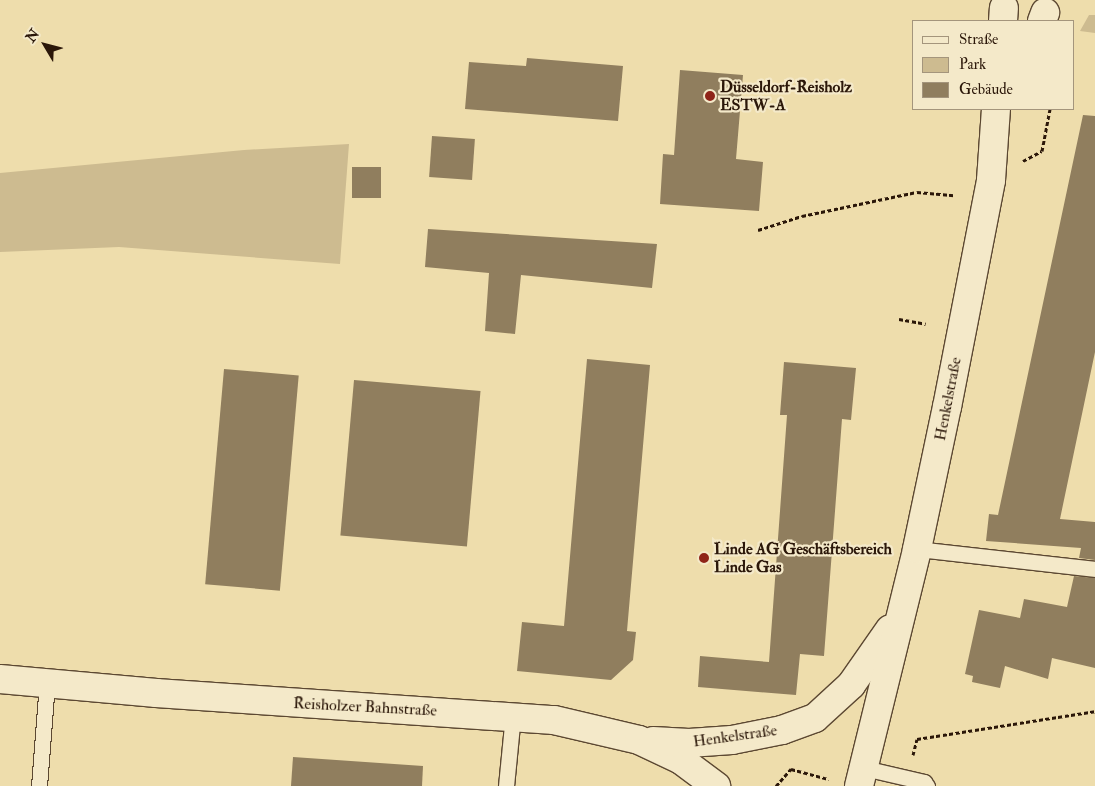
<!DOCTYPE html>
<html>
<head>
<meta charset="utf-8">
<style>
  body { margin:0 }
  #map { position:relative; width:1095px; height:786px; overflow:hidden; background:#eeddac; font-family:"IM FELL Double Pica",serif }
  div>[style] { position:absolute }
  .green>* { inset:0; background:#cdbb90 }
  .building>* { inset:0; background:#907e5e; transform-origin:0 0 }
  .path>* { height:3px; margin-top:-1.5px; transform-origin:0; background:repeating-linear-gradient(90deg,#2b1709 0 4px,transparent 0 6.5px) }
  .roads { filter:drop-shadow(1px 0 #5c4832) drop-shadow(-1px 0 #5c4832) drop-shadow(0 1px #5c4832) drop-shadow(0 -1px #5c4832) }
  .lane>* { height:15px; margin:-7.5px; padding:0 7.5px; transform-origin:7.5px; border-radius:7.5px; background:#f4e9c9 }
  .secondary>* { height:28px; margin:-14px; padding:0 14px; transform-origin:14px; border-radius:14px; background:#f4e9c9 }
  .dots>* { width:14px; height:14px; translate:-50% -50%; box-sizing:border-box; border:2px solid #f4e9c9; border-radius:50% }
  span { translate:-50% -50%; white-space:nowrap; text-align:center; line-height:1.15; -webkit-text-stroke:4.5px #f4e9c9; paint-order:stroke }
  .poi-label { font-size:16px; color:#2b1709; font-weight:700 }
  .left { translate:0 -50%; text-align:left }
  .street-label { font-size:16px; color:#2b1709 }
  .legend { position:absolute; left:912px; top:20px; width:162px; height:90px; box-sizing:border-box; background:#f4e9c9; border:1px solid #a4957c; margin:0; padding:6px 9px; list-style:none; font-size:15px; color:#2b1709 }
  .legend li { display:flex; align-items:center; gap:10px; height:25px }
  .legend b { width:25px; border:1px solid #a4957c }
  .north { position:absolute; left:20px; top:20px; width:50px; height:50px; -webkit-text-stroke:4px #f4e9c9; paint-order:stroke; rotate:307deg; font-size:14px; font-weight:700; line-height:20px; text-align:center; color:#2b1709 }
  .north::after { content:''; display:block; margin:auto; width:18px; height:22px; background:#2b1709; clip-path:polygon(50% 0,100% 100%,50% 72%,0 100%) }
</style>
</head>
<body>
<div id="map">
  <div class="green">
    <div style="clip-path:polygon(1089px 15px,1095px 15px,1095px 33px,1080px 31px)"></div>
    <div style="clip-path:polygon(349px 144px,340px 264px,119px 247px,0 252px,0 173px,244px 150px)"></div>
  </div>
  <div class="building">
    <div style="clip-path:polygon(527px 58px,623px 66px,618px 121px,465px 109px,469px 62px,526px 66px)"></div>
    <div style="clip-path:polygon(680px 70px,743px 75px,736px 159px,763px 162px,759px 211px,660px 204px,663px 154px,674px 155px)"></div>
    <div style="clip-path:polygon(1083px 115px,1095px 116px,1095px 352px,1060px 519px,1095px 522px,1095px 560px,1079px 558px,1081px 548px,986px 541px,989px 514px,998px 515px)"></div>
    <div style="left:432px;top:136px;width:43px;height:41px;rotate:4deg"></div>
    <div style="left:352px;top:167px;width:29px;height:31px"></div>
    <div style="clip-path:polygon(428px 229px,657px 244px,652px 288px,521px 275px,515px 334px,485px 331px,489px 273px,425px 267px)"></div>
    <div style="clip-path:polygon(587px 359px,650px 365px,627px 631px,636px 632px,633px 660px,611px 680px,517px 671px,522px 622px,564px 626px)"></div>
    <div style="clip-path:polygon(784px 362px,856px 368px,851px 420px,842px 419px,824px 656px,800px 654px,796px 695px,698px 687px,700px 656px,769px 662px,787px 415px,780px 415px)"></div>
    <div style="left:224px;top:369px;width:75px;height:216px;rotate:5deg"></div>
    <div style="left:354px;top:380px;width:127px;height:156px;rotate:5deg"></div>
    <div style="clip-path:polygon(1074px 576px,1095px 578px,1095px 668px,1052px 658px,1048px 679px,1005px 666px,1000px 688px,972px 682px,973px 676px,965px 674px,979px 610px,1020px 618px,1024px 599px,1067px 607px)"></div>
    <div style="clip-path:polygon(293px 757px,423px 766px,422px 786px,291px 786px)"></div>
  </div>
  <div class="path">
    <div style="left:1023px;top:161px;width:21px;rotate:-28deg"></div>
    <div style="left:1042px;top:151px;width:43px;rotate:-79.2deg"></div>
    <div style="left:758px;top:230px;width:46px;rotate:-17.7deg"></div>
    <div style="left:802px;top:216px;width:117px;rotate:-11.8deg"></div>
    <div style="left:917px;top:192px;width:37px;rotate:5deg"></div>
    <div style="left:899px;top:319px;width:27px;rotate:10deg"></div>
    <div style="left:913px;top:755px;width:16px;rotate:-76deg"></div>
    <div style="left:917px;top:739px;width:180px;rotate:-8.9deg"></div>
    <div style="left:776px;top:786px;width:23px;rotate:-49deg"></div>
    <div style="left:791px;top:769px;width:39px;rotate:15deg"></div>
  </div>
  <div class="roads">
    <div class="lane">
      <div style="left:917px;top:549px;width:179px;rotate:6.4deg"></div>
      <div style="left:864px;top:768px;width:62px;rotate:13.1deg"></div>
      <div style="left:924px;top:782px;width:5px;rotate:53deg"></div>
      <div style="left:39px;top:786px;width:103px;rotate:-85.6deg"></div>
      <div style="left:506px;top:786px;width:71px;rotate:-84.4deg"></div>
    </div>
    <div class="secondary">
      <div style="left:1003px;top:21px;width:13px;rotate:-86deg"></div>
      <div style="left:1042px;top:21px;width:9px;rotate:-69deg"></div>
      <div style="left:0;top:679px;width:157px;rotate:5.1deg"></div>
      <div style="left:156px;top:693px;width:399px;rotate:3.9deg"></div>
      <div style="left:554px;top:720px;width:87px;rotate:13.2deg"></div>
      <div style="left:639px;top:740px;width:47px;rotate:25.5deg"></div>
      <div style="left:681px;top:760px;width:44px;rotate:36.6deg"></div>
      <div style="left:653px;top:741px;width:36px;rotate:3deg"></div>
      <div style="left:689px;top:743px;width:43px;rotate:-4deg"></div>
      <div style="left:732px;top:740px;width:51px;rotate:-11.3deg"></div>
      <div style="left:782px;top:730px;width:35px;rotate:-20deg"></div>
      <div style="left:815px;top:718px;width:49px;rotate:-42.5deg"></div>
      <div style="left:851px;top:685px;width:68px;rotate:-55.1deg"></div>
      <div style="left:859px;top:786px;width:244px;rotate:-76.2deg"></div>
      <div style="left:917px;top:549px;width:145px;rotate:-78.1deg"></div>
      <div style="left:947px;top:407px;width:231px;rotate:-79deg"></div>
      <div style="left:991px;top:180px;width:71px;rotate:-86deg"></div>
    </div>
  </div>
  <div class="dots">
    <div style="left:710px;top:96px;background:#8f2418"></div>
    <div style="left:704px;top:558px;background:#8f2418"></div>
  </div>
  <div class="poi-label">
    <span class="left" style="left:720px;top:96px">Düsseldorf-Reisholz<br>ESTW-A</span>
    <span class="left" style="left:714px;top:558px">Linde AG Geschäftsbereich<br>Linde Gas</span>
  </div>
  <div class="street-label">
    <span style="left:948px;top:399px;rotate:-79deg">Henkelstraße</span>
    <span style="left:365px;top:707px;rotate:3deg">Reisholzer Bahnstraße</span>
    <span style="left:735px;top:736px;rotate:-8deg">Henkelstraße</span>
  </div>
  <ul class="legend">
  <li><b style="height:6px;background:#f4e9c9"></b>Straße</li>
  <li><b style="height:14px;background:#cdbb90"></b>Park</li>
  <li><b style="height:14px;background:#907e5e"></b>Gebäude</li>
  </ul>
  <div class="north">N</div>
</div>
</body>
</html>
